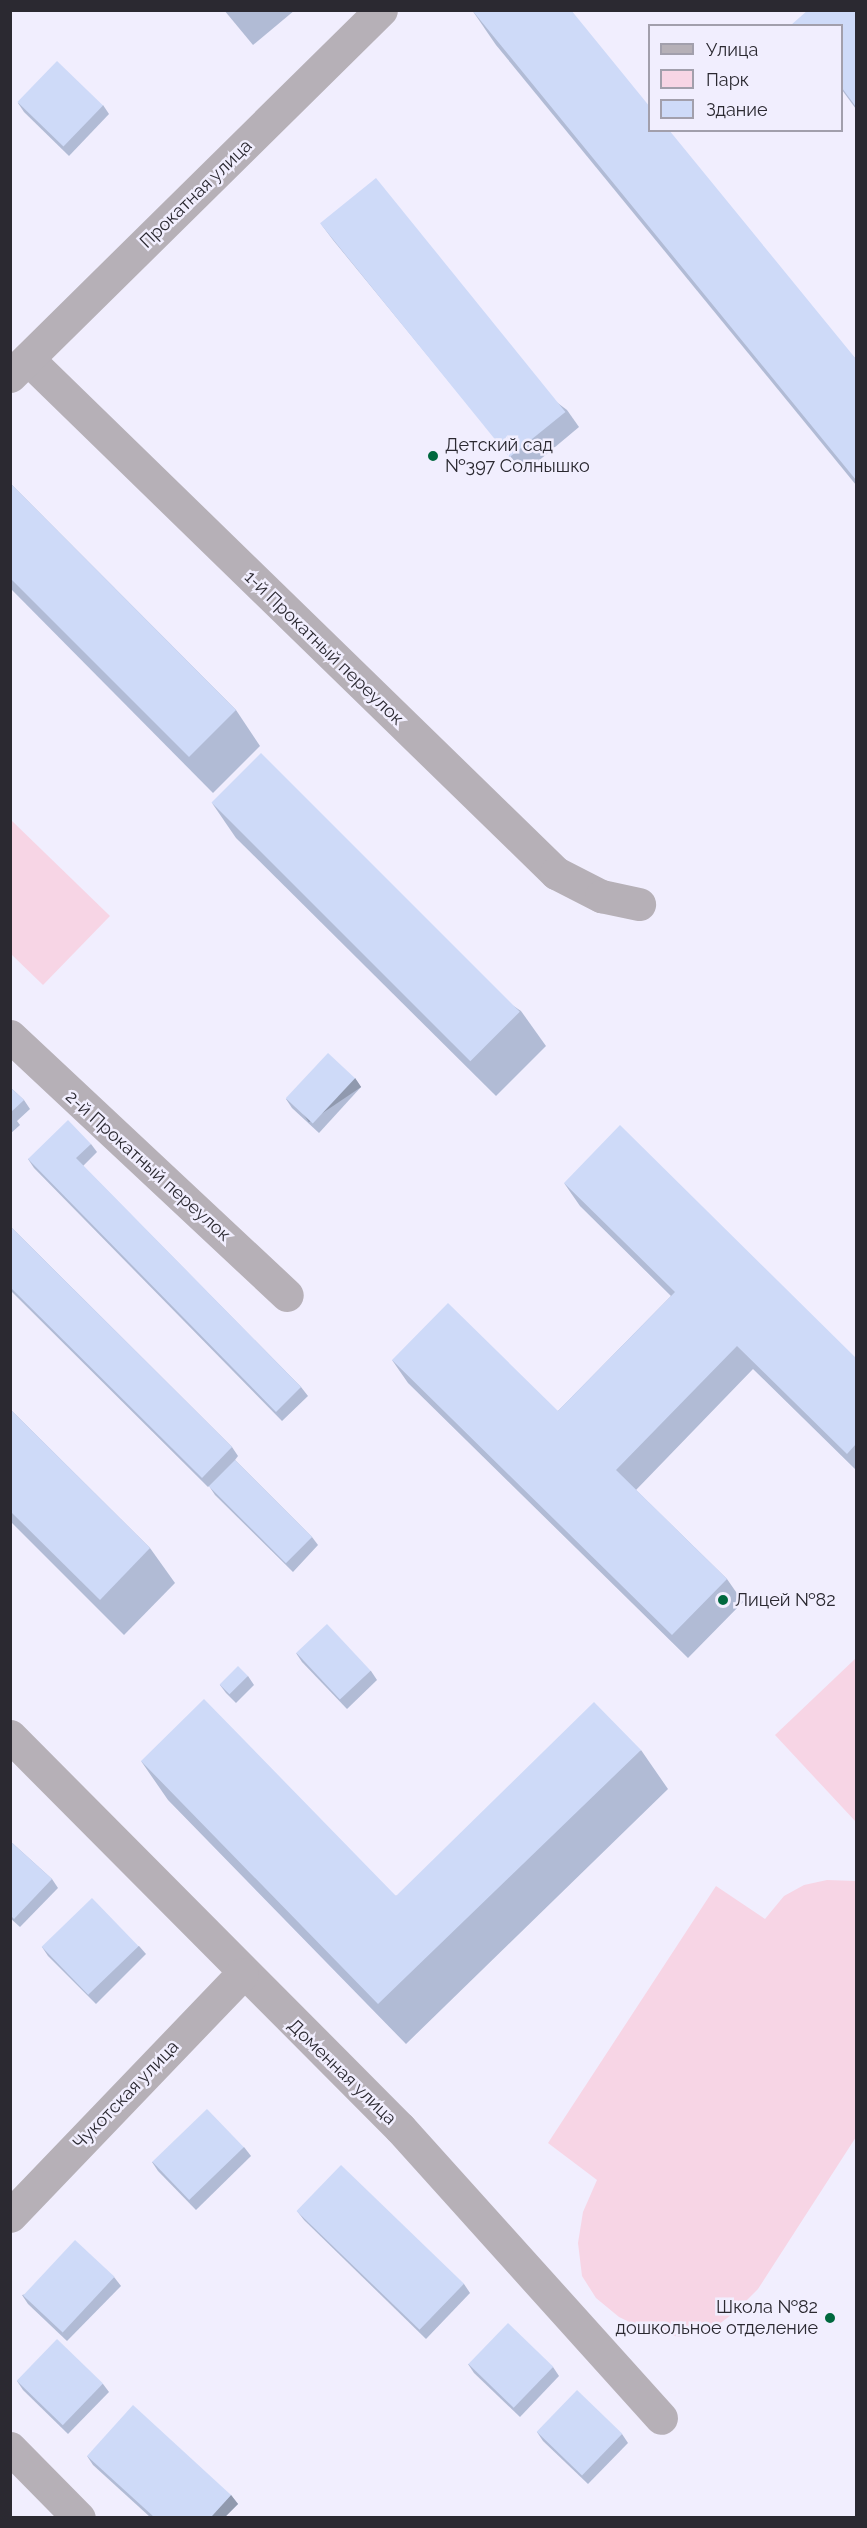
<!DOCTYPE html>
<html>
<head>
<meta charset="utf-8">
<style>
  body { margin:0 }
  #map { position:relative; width:867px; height:2528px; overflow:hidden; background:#f1eefe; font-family:Raleway,sans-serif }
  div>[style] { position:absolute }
  .green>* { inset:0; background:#f7d5e5 }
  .street>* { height:33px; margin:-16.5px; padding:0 16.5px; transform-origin:16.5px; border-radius:16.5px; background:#b6b0b7 }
  .wall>* { inset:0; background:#b1bbd5 }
  .shaded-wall>* { inset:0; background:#9099ae; transform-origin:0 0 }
  .building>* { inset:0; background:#cedaf8; transform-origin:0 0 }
  .dots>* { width:16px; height:16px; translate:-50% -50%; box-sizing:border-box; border:3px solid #f1eefe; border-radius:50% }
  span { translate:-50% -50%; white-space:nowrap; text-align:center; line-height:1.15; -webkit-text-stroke:5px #f1eefe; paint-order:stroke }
  .street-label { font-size:18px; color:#2b2931 }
  .poi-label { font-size:18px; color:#2b2931 }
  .left { translate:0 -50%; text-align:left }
  .right { translate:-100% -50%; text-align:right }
  .frame { position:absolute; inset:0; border:12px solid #2b2931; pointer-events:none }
  .legend { position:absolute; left:648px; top:24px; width:195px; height:108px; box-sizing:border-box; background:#f1eefe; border:2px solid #a29fac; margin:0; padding:8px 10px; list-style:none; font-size:18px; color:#2b2931 }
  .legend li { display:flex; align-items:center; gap:12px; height:30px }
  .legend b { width:30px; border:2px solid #a29fac }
</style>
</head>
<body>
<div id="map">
  <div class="green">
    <div style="clip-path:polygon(11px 820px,110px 916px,43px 985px,11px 954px)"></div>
    <div style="clip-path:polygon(856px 1658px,856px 1822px,775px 1735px)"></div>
    <div style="clip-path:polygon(827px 1880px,856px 1881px,856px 2137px,758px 2289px,735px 2312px,714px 2328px,680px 2337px,648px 2331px,619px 2317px,596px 2298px,582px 2276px,578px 2243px,583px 2212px,597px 2180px,548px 2143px,716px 1886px,765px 1919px,784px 1896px,804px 1885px)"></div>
  </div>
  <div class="street">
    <div style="left:28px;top:359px;width:737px;rotate:44.23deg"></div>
    <div style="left:556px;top:873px;width:51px;rotate:27.1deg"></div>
    <div style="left:601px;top:896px;width:39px;rotate:12deg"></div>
    <div style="left:10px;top:376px;width:521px;rotate:-44.61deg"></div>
    <div style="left:10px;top:1036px;width:379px;rotate:43.1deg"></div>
    <div style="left:10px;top:1736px;width:553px;rotate:45.15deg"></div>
    <div style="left:400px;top:2128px;width:390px;rotate:48deg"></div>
    <div style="left:10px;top:2216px;width:335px;rotate:-46.2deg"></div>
    <div style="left:10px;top:2448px;width:98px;rotate:45.4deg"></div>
  </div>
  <div class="wall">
    <div style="clip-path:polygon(224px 10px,295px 10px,253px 45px)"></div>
    <div style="clip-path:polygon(472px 10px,856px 359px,856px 485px,496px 45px)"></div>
    <div style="clip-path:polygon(856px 10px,856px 109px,842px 90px,842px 26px)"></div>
    <div style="clip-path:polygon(18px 103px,103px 105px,109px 114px,69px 156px,24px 112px)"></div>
    <div style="clip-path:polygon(321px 224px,567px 410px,579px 427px,524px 473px,333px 240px)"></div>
    <div style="clip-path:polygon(10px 483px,236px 710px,260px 746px,213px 793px,10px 588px)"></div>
    <div style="clip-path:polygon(212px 803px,521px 1011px,546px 1046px,496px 1096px,236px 838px)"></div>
    <div style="clip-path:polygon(355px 1078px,361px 1087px,319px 1133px,292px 1108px,286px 1099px)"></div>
    <div style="clip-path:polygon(10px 1087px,24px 1100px,30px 1109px,17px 1121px,20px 1125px,10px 1134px)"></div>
    <div style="clip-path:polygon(91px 1144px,97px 1152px,83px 1166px,301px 1387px,308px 1396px,282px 1421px,34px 1168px,28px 1159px)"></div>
    <div style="clip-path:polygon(564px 1183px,856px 1358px,856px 1470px,753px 1369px,636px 1490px,727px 1579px,743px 1602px,688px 1658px,408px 1383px,392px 1360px,558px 1411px,671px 1296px,580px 1206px)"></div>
    <div style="clip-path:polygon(10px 1226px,232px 1447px,238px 1456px,235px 1460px,312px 1537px,318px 1545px,293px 1572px,215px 1495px,209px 1486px,219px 1476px,208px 1487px,10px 1290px)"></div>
    <div style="clip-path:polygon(10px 1409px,150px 1548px,175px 1583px,124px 1635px,10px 1521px)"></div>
    <div style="clip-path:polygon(296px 1653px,371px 1671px,377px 1680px,347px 1709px,302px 1662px)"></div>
    <div style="clip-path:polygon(248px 1676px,254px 1685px,236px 1703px,226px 1693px,220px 1685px)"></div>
    <div style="clip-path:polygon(641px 1750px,668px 1789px,406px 2044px,168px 1800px,141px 1761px,396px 1896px)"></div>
    <div style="clip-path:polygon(10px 1841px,52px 1879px,58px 1888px,20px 1927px,10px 1918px)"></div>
    <div style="clip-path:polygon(139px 1946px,146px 1954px,96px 2004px,48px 1956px,42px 1947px)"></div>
    <div style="clip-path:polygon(244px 2147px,251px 2156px,196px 2210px,158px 2171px,152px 2162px)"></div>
    <div style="clip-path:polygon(297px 2211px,464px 2284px,470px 2293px,426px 2339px,304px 2220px)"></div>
    <div style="clip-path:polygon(114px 2277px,121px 2286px,67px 2341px,28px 2304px,22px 2295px)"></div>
    <div style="clip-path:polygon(468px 2364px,553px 2367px,559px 2376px,520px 2417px,474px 2373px)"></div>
    <div style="clip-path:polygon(17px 2381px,103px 2384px,109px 2392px,68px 2434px,23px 2390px)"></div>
    <div style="clip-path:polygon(537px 2432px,622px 2434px,628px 2443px,588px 2484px,543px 2441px)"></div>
    <div style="clip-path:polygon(87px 2456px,231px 2495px,238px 2504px,225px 2517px,150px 2517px,93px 2465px)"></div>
  </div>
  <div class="shaded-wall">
    <div style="left:355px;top:1078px;width:11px;height:63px;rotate:56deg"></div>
    <div style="clip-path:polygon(231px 2495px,238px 2504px,225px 2517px,211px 2517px)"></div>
  </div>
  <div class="building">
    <div style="clip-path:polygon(472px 10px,571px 10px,650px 107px,650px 130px,669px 130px,856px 359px,856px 480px)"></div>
    <div style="clip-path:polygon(808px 10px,856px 10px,856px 107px,842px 88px,842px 26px,791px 26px,791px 25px)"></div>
    <div style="left:57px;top:61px;width:64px;height:57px;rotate:44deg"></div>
    <div style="left:376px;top:178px;width:301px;height:72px;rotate:51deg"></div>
    <div style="clip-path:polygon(10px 483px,236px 710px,189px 757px,10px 578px)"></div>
    <div style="left:261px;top:753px;width:366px;height:70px;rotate:45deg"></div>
    <div style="left:328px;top:1053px;width:37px;height:62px;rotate:43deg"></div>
    <div style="clip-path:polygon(10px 1087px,24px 1100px,10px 1113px)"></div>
    <div style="clip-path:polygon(68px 1120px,91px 1144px,76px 1158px,301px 1387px,276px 1412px,28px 1159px)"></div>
    <div style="clip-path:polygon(620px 1125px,856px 1358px,856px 1444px,847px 1454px,737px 1346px,616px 1470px,727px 1579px,672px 1635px,392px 1360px,448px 1303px,558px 1411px,675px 1292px,564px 1183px)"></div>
    <div style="clip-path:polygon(10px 1226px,232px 1447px,202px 1478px,10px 1287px)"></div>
    <div style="clip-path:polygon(10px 1409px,150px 1548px,100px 1600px,10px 1511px)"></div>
    <div style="left:235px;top:1460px;width:109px;height:37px;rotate:45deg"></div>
    <div style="left:327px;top:1624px;width:64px;height:42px;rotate:47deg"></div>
    <div style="left:238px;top:1666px;width:14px;height:26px;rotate:45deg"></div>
    <div style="clip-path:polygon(204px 1699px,396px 1896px,594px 1702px,641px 1750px,378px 2004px,141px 1761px)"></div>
    <div style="clip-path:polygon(10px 1841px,52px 1879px,14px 1919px,10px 1915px)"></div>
    <div style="left:92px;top:1898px;width:67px;height:70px;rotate:46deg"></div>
    <div style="left:207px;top:2109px;width:53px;height:76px;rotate:46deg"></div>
    <div style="left:341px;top:2165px;width:171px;height:64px;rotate:44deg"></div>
    <div style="left:75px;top:2240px;width:54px;height:76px;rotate:43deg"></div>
    <div style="left:508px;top:2323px;width:63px;height:57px;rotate:44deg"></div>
    <div style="left:57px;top:2339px;width:64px;height:58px;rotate:44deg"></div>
    <div style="left:577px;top:2390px;width:63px;height:58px;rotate:44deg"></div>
    <div style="clip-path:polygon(133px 2405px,231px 2495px,211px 2517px,154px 2517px,87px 2456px)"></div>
  </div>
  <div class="dots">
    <div style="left:433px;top:456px;background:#00683e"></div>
    <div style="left:723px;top:1600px;background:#00683e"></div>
    <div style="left:830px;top:2318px;background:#00683e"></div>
  </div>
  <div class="street-label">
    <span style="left:196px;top:194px;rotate:-44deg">Прокатная улица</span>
    <span style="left:324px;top:648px;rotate:44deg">1-й Прокатный переулок</span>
    <span style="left:148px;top:1166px;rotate:42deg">2-й Прокатный переулок</span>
    <span style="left:342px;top:2072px;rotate:44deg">Доменная улица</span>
    <span style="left:126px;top:2095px;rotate:-46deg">Чукотская улица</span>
  </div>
  <div class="poi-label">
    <span class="left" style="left:445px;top:456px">Детский сад<br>№397 Солнышко</span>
    <span class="left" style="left:735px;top:1600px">Лицей №82</span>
    <span class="right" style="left:818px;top:2318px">Школа №82<br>дошкольное отделение</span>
  </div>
  <div class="frame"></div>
  <ul class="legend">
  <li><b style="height:8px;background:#b6b0b7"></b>Улица</li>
  <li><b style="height:16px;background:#f7d5e5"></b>Парк</li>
  <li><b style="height:16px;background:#cedaf8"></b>Здание</li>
  </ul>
</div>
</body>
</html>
